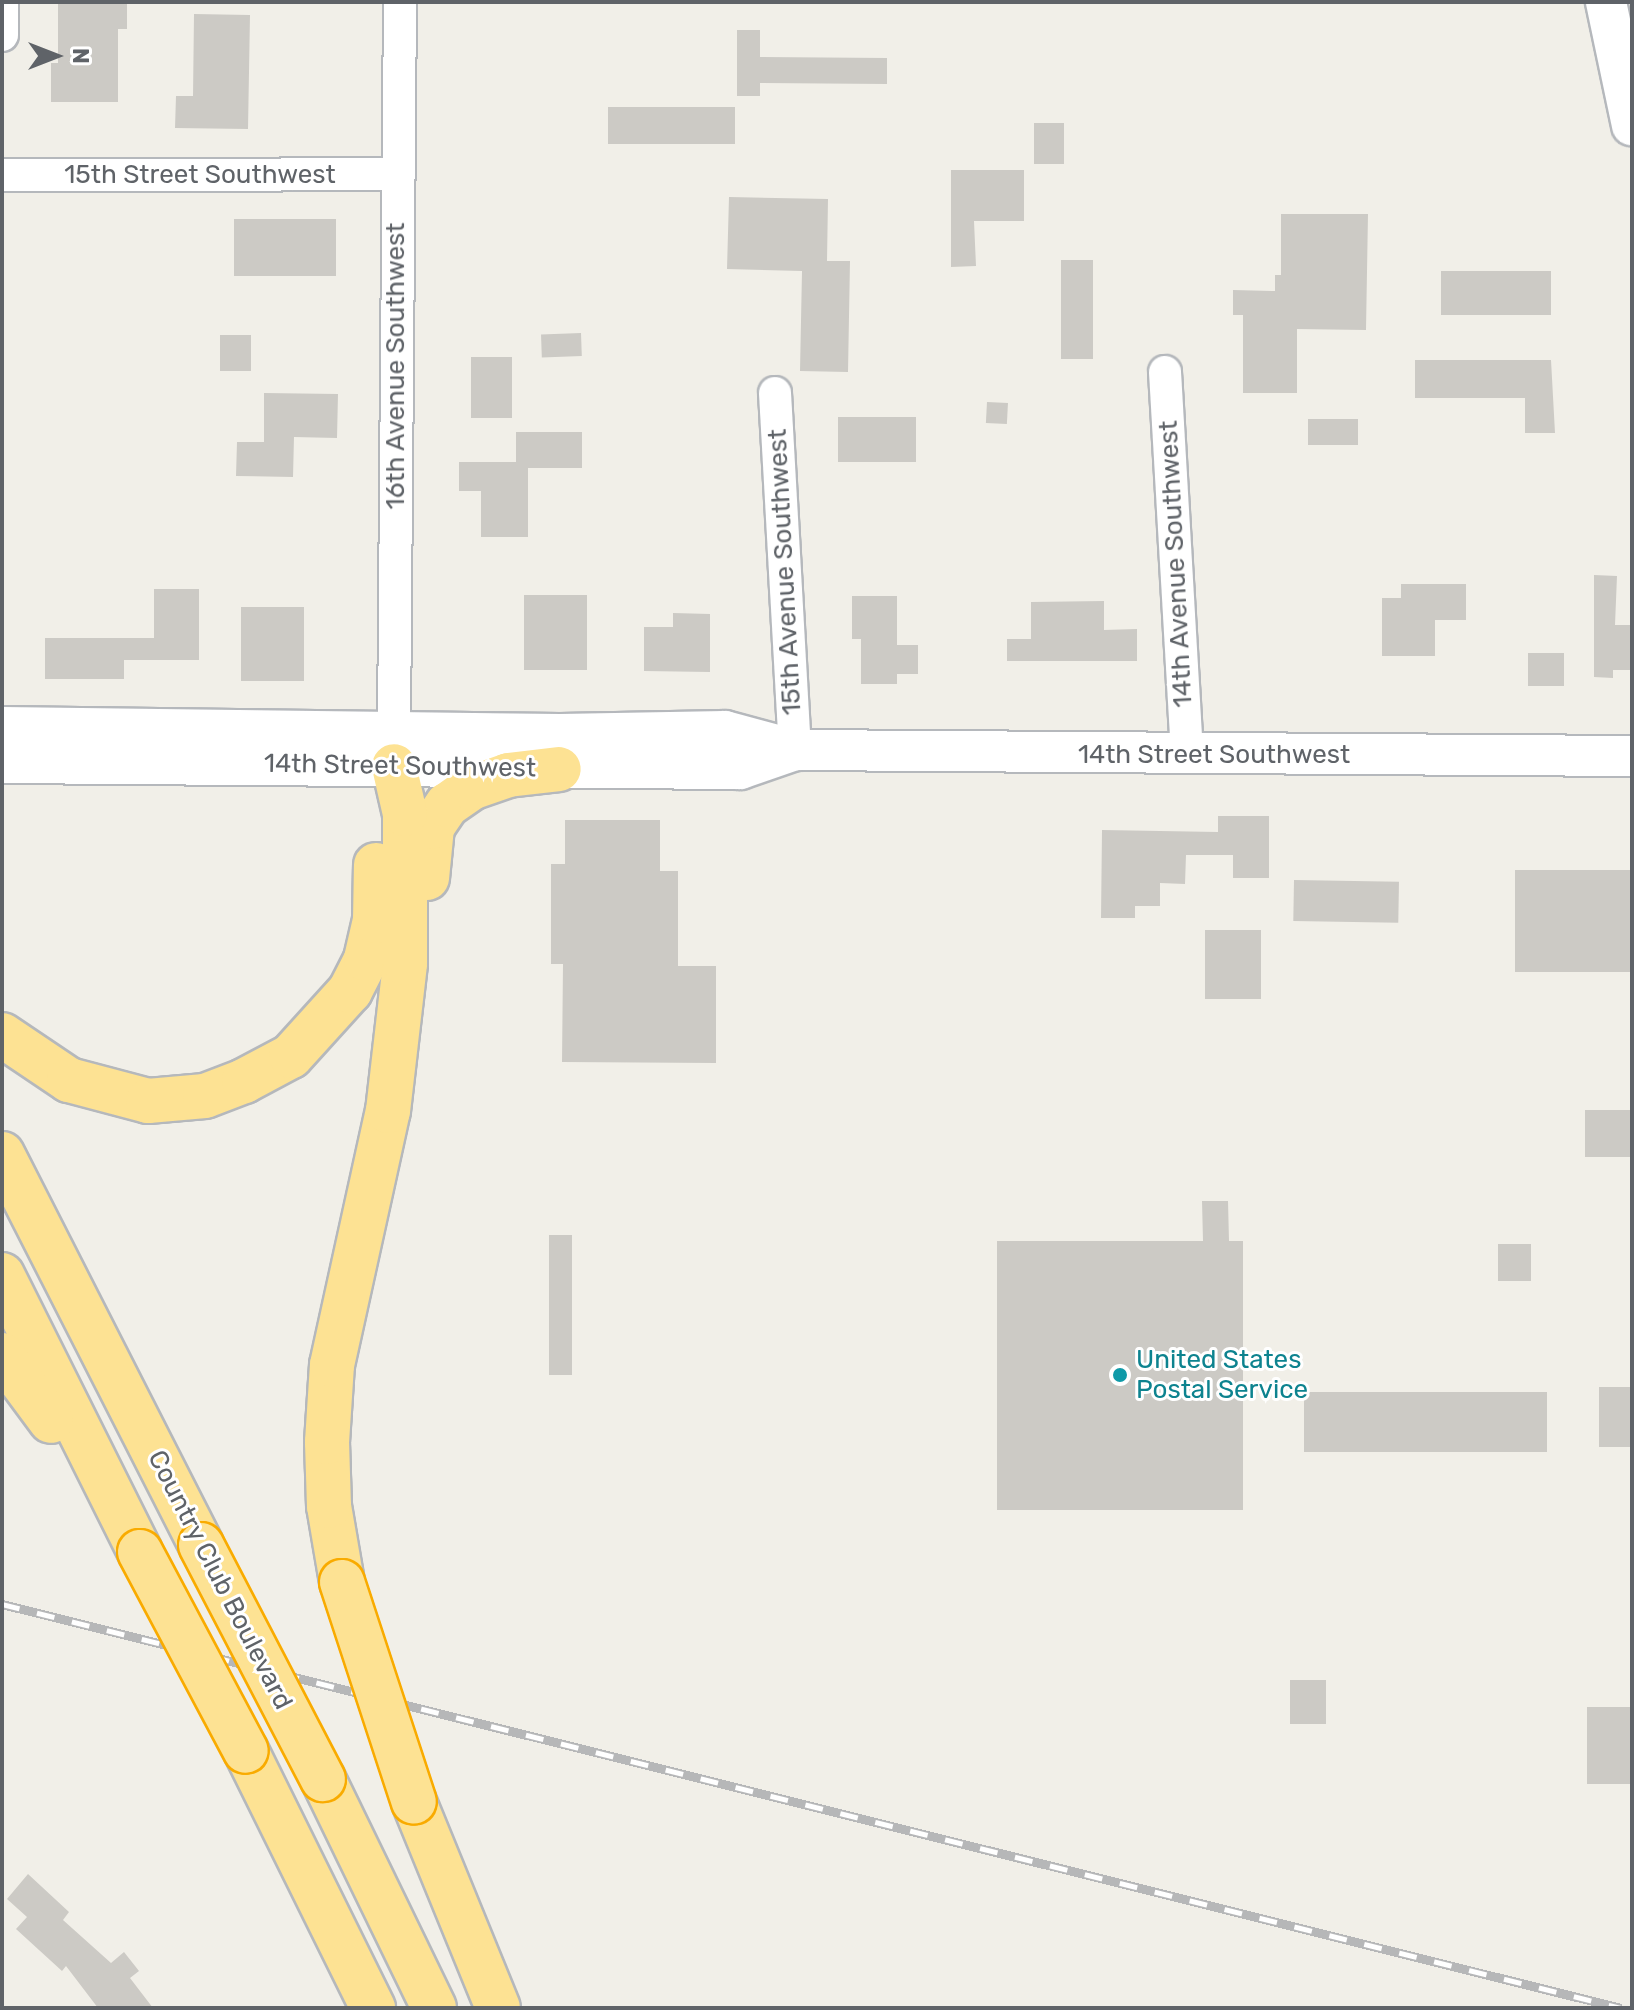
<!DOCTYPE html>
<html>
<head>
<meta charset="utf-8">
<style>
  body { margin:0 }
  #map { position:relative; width:1634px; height:2010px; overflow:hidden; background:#f1efe8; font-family:Rubik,sans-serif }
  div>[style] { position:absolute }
  .building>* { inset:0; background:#cccac5; transform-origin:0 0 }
  .roads { filter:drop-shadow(2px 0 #b5b8bc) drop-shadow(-2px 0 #b5b8bc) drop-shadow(0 2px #b5b8bc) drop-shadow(0 -2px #b5b8bc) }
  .minor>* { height:32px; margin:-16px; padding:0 16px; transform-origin:16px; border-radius:16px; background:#fff }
  .tertiary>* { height:40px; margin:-20px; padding:0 20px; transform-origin:20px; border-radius:20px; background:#fff }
  .motorway>* { height:44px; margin:-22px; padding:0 22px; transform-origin:22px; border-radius:22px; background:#fde293 }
  .rail>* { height:9px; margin-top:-4.5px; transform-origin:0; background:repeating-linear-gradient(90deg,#fff 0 18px,#b6b7b8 0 36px); box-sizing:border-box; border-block:2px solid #b6b7b8 }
  .bridges { filter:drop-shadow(2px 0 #f9ab00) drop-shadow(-2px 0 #f9ab00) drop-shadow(0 2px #f9ab00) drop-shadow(0 -2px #f9ab00) }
  .motorway-bridge>* { height:44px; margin:-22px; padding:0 22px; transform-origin:22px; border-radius:22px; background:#fde293 }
  .dots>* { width:22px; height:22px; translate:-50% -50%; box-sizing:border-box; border:4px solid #fff; border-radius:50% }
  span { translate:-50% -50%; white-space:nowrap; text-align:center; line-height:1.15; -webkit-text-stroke:6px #fff; paint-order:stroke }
  .street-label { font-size:26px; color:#5f6368 }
  .culture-label { font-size:26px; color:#0d838f }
  .left { translate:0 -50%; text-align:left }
  .frame { position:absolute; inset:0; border:4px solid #5f6368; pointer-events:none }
  .north { position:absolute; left:16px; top:16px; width:80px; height:80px; -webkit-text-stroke:6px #fff; paint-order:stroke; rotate:90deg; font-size:22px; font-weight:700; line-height:32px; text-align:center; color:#5f6368 }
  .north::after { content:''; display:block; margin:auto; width:28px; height:36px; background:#5f6368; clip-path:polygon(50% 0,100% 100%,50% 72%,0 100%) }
</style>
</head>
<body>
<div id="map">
  <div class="building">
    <div style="clip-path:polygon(58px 2px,127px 2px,127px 29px,118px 29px,118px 102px,51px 102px,51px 63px,58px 63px)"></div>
    <div style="clip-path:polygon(194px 14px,250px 15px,248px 129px,175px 128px,176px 96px,193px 96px)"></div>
    <div style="clip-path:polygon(737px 30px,760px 30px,760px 57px,887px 58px,887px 84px,760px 83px,760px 96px,737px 96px)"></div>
    <div style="left:608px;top:107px;width:127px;height:37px"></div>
    <div style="left:1034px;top:123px;width:30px;height:41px"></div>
    <div style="clip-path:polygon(951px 170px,1024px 170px,1024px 221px,974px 221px,976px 266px,951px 267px)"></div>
    <div style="clip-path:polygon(729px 197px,828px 199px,827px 261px,850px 261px,848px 372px,800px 371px,802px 271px,727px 269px)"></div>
    <div style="clip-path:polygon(1281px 214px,1368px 214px,1366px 330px,1297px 329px,1297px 393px,1243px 393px,1243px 315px,1233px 315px,1233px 290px,1275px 291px,1275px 275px,1281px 275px)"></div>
    <div style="left:234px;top:219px;width:102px;height:57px"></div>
    <div style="left:1061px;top:260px;width:32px;height:99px"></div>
    <div style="left:1441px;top:271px;width:110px;height:44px"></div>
    <div style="left:581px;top:333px;width:23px;height:40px;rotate:88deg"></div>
    <div style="left:220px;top:335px;width:31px;height:36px"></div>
    <div style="left:471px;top:357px;width:41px;height:61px"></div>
    <div style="clip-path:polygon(1415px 360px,1551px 360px,1555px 433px,1525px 433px,1525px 398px,1415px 398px)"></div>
    <div style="clip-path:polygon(264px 393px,338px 394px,337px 438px,294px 437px,293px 477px,236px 476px,237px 442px,264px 442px)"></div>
    <div style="left:987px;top:402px;width:21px;height:21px;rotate:3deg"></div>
    <div style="left:838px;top:417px;width:78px;height:45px"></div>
    <div style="left:1308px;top:419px;width:50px;height:26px"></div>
    <div style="clip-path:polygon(516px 432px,582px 432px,582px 468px,528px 468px,528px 537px,481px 537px,481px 491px,459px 491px,459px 462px,516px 462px)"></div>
    <div style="clip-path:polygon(1594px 575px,1617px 576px,1615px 625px,1632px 625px,1632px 670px,1613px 670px,1613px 678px,1594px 677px)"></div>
    <div style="clip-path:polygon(1401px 584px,1466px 584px,1466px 620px,1435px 620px,1435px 656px,1382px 656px,1382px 598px,1401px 598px)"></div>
    <div style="clip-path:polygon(154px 589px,199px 589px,199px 660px,124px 660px,124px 679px,45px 679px,45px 638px,154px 638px)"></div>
    <div style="left:524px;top:595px;width:63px;height:75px"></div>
    <div style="clip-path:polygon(852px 596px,897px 596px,897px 645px,918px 645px,918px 674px,897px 674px,897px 684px,861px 684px,861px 639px,852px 639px)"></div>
    <div style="clip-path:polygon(1104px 601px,1104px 630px,1137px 629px,1137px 661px,1007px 661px,1007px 639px,1031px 639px,1031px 602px)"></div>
    <div style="left:241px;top:607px;width:63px;height:74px"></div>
    <div style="clip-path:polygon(673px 613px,710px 614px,710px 672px,644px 671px,644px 627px,673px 627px)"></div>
    <div style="left:1528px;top:653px;width:36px;height:33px"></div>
    <div style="clip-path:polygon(1218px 816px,1269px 816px,1269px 878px,1233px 878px,1233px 855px,1186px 855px,1185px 884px,1160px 883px,1160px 906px,1135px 906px,1135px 918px,1101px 918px,1102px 830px,1218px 832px)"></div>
    <div style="clip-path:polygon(565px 820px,660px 820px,660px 871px,678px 871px,678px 966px,716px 966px,716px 1063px,562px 1062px,563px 964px,551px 964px,551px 864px,565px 864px)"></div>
    <div style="left:1515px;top:870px;width:117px;height:102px"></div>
    <div style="left:1294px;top:880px;width:105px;height:41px;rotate:1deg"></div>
    <div style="left:1205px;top:930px;width:56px;height:69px"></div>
    <div style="left:1585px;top:1110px;width:47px;height:47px"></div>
    <div style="clip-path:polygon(1202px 1201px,1228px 1201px,1229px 1241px,1243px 1241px,1243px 1510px,997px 1510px,997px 1241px,1203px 1241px)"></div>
    <div style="left:549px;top:1235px;width:23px;height:140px"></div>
    <div style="left:1498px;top:1244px;width:33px;height:37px"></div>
    <div style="left:1599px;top:1387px;width:33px;height:60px"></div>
    <div style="left:1304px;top:1392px;width:243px;height:60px"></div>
    <div style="left:1290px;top:1680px;width:36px;height:44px"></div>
    <div style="left:1587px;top:1707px;width:45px;height:77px"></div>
    <div style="clip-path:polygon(28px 1874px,69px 1912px,63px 1920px,111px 1963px,124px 1952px,139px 1971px,130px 1978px,153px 2008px,98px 2008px,66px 1966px,62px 1971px,16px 1929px,27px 1917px,7px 1899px)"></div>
  </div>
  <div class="roads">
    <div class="minor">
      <div style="left:2px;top:35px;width:33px;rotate:-90deg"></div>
      <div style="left:2px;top:175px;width:396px;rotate:-0.1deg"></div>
      <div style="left:1165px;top:372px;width:385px;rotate:86.7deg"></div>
      <div style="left:775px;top:393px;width:358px;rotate:86.8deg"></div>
      <div style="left:394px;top:730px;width:728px;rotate:-89.53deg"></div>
    </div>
    <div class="tertiary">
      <div style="left:1606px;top:2px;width:126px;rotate:78.1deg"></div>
      <div style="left:2px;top:727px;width:558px;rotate:0.72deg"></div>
      <div style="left:560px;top:734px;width:165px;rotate:-1deg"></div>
      <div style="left:725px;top:731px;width:73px;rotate:15.2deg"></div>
      <div style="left:795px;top:750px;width:837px;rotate:0.41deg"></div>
      <div style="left:2px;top:763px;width:738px;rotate:0.47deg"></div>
      <div style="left:740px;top:769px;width:58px;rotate:-19.1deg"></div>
    </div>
    <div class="motorway">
      <div style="left:427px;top:878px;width:51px;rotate:-84.4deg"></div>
      <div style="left:432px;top:827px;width:27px;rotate:-56deg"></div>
      <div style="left:447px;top:805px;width:29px;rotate:-35deg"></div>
      <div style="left:471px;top:788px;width:39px;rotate:-19deg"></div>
      <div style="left:508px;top:775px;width:51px;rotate:-6.7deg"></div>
      <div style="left:2px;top:1035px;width:81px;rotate:33.9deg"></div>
      <div style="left:69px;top:1080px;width:82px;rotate:14.9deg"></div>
      <div style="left:148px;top:1101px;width:57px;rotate:-5deg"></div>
      <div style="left:205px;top:1096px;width:42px;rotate:-21deg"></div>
      <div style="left:244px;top:1081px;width:53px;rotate:-28deg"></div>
      <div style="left:291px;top:1056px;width:88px;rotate:-47.8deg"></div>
      <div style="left:350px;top:991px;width:36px;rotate:-63deg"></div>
      <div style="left:366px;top:959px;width:39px;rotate:-77deg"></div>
      <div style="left:375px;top:921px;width:56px;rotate:-89deg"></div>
      <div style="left:2px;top:1154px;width:439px;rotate:63deg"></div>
      <div style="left:2px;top:1275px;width:309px;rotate:63.5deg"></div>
      <div style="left:2px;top:1355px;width:82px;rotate:53.4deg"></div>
      <div style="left:342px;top:1582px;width:77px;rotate:-99.7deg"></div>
      <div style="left:329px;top:1506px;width:64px;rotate:-91.8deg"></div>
      <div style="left:327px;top:1442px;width:77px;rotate:-86.3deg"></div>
      <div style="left:332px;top:1365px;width:260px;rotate:-77.6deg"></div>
      <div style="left:388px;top:1111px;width:149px;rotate:-83.4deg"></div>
      <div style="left:405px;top:963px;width:149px;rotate:-90deg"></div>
      <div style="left:405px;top:814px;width:49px;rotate:-102.9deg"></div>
      <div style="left:246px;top:1751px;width:287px;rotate:63.7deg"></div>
      <div style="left:323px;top:1779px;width:254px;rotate:64.1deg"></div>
      <div style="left:414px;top:1802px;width:222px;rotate:67.8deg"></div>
    </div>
  </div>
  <div class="rail">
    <div style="left:2px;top:1604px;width:1669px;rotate:14.01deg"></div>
  </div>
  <div class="bridges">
    <div class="motorway-bridge">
      <div style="left:201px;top:1545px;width:264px;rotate:62.5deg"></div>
      <div style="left:140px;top:1552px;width:225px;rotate:62deg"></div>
      <div style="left:342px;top:1582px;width:231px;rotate:71.9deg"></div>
    </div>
  </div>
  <div class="dots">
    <div style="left:1120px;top:1375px;background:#0f9aa8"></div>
  </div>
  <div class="street-label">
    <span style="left:200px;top:175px">15th Street Southwest</span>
    <span style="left:396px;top:366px;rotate:-90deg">16th Avenue Southwest</span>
    <span style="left:1176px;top:564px;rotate:-93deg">14th Avenue Southwest</span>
    <span style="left:785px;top:572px;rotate:-93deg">15th Avenue Southwest</span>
    <span style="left:1214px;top:755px">14th Street Southwest</span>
    <span style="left:400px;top:766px;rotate:1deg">14th Street Southwest</span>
    <span style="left:220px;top:1580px;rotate:63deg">Country Club Boulevard</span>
  </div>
  <div class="culture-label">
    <span class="left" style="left:1136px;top:1375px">United States<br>Postal Service</span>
  </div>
  <div class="frame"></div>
  <div class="north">N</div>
</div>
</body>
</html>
